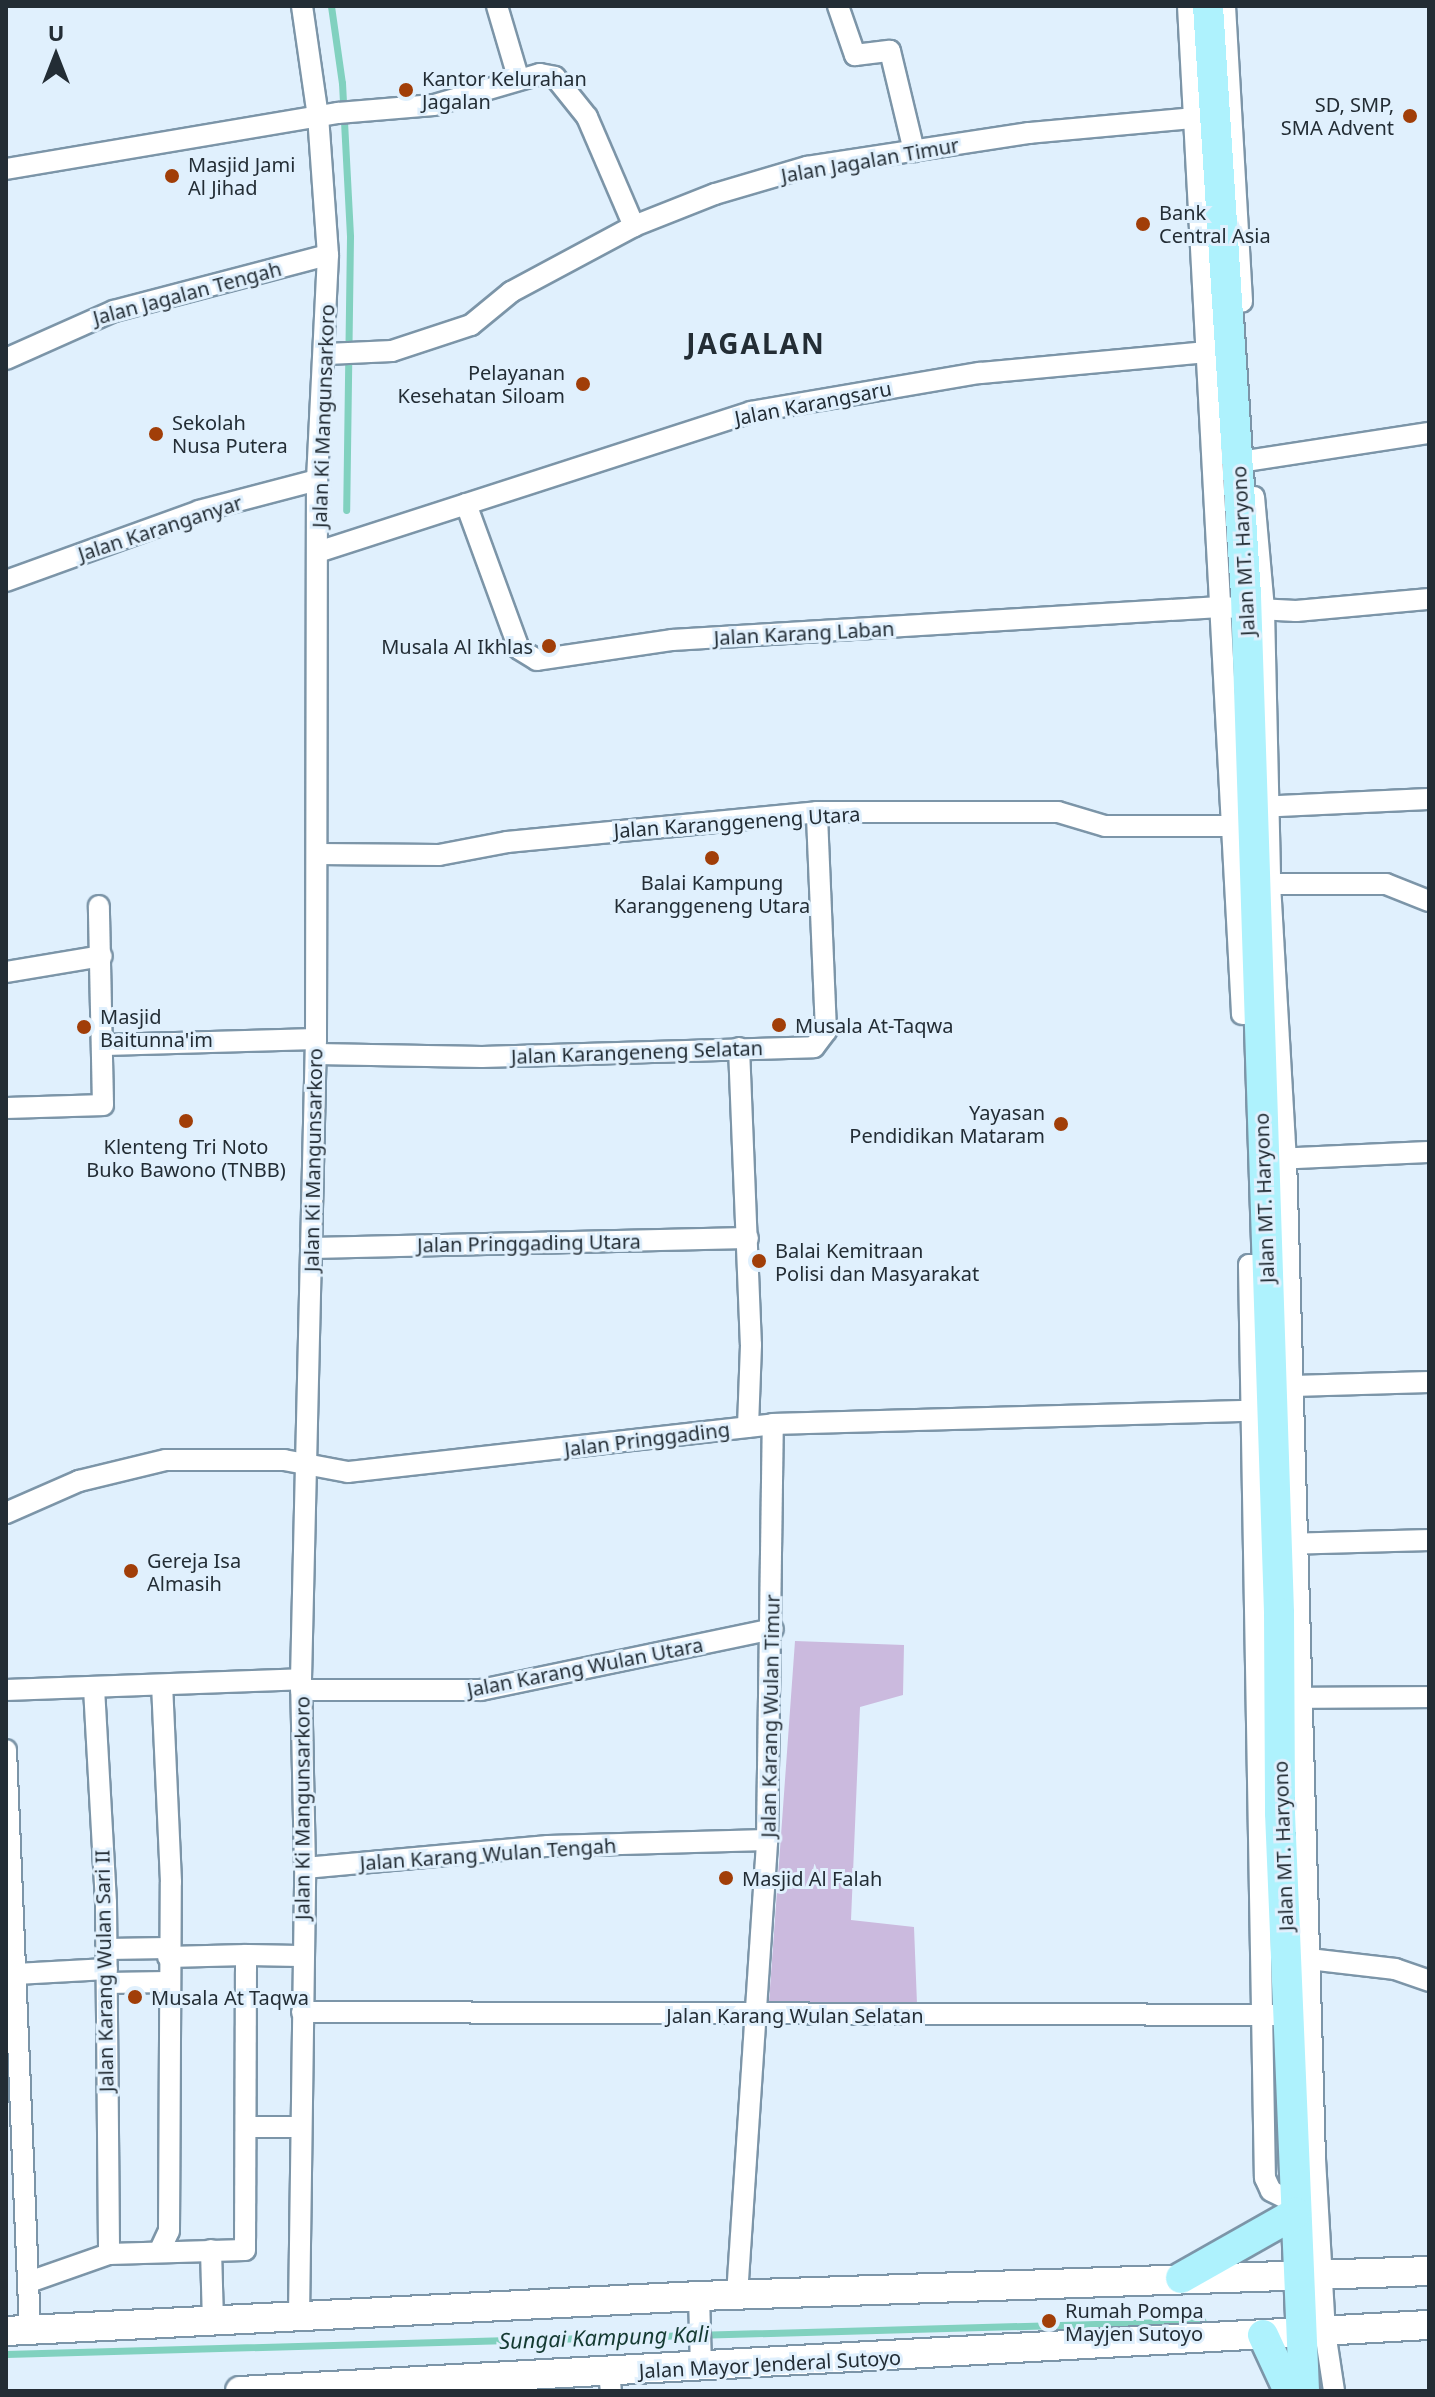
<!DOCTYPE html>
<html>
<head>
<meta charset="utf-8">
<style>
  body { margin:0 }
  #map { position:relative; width:1435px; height:2397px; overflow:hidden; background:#e0f0fd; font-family:"Noto Sans",sans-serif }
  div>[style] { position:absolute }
  .green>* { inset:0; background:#cbbade }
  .stream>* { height:7px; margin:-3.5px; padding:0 3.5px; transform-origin:3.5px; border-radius:3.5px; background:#81d1bf }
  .roads { filter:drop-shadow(2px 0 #7c95a8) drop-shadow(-2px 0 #7c95a8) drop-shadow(0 2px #7c95a8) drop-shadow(0 -2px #7c95a8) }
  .minor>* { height:20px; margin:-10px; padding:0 10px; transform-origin:10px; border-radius:10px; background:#fff }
  .secondary>* { height:28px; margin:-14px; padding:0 14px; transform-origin:14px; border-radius:14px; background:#fff }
  .primary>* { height:30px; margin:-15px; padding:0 15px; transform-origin:15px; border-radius:15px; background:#aef2fd }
  .dots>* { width:22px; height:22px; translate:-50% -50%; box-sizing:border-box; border:4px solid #e0f0fd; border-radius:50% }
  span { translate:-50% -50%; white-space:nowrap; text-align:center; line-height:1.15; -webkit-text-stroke:6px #e0f0fd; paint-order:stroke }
  .poi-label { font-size:20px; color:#232d35 }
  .left { translate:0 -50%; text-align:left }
  .right { translate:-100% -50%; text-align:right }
  .street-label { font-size:20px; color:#232d35 }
  .water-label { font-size:22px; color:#143a32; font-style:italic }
  .district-label { font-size:28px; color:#232d35; font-weight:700; letter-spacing:2px }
  .frame { position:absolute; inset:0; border:8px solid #232d35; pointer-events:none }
  .north { position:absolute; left:16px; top:16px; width:80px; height:80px; -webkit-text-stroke:6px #e0f0fd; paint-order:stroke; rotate:0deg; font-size:22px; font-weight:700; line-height:32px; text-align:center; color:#232d35 }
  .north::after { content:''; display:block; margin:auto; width:28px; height:36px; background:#232d35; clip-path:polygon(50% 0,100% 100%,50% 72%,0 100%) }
</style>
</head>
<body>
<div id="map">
  <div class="green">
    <div style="clip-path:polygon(795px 1641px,904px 1645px,903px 1695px,860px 1707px,851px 1920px,914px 1927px,917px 2004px,769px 2002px)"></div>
  </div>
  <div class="stream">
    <div style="left:331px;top:6px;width:78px;rotate:81.9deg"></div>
    <div style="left:342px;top:83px;width:154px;rotate:87deg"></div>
    <div style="left:350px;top:237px;width:273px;rotate:90.8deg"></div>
    <div style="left:6px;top:2354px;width:1197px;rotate:-1.58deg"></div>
  </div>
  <div class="roads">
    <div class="minor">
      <div style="left:497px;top:6px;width:74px;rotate:73.5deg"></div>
      <div style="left:838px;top:6px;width:52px;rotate:70.9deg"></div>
      <div style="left:855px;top:55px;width:35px;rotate:-7deg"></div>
      <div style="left:890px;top:51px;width:103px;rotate:76.5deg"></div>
      <div style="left:1188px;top:6px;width:1009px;rotate:86.93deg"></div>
      <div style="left:1242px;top:1014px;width:16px;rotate:-4deg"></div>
      <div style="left:1225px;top:6px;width:296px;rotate:86.7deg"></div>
      <div style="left:6px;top:169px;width:337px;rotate:-9.6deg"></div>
      <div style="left:338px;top:113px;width:96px;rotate:-4.8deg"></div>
      <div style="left:434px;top:105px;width:110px;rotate:-16.3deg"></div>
      <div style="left:540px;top:74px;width:15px;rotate:11deg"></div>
      <div style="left:555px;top:77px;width:51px;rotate:51.3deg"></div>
      <div style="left:587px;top:117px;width:119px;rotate:66.7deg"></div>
      <div style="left:327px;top:354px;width:65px;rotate:-2.6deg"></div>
      <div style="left:392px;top:351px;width:83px;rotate:-18.2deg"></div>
      <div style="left:471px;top:325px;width:52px;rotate:-39.5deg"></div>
      <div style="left:511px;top:292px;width:140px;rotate:-28.2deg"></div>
      <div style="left:634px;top:226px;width:87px;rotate:-21.6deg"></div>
      <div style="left:715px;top:194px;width:96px;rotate:-16.4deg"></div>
      <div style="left:807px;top:167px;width:225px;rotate:-8.7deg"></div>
      <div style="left:1029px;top:133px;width:176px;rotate:-5.2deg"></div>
      <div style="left:6px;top:359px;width:118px;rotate:-24deg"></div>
      <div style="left:114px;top:311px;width:221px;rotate:-14.7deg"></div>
      <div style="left:1239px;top:462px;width:192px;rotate:-8.7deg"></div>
      <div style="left:1254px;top:497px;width:113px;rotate:84.9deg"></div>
      <div style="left:1264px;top:610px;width:274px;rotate:88.7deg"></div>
      <div style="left:1270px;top:884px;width:274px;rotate:86.7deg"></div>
      <div style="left:1286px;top:1158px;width:1001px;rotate:88.34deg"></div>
      <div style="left:1315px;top:2159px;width:173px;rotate:86.7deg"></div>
      <div style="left:1325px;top:2332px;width:60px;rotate:81.3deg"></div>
      <div style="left:466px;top:504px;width:154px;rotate:69.9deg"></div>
      <div style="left:519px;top:649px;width:21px;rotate:31deg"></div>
      <div style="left:537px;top:660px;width:136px;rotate:-8.4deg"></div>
      <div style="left:672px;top:640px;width:549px;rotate:-3.45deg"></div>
      <div style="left:1220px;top:607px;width:76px;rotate:3deg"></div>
      <div style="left:1296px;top:611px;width:134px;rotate:-5.2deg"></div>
      <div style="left:318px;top:552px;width:455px;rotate:-17.9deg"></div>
      <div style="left:751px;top:412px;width:232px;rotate:-9.7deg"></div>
      <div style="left:980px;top:373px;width:237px;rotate:-5.3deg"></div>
      <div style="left:6px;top:581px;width:205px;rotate:-19.9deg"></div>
      <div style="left:199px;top:511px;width:122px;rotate:-14.7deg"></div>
      <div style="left:1257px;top:807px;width:172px;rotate:-2.7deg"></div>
      <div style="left:317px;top:854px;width:122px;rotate:0.5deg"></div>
      <div style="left:439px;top:855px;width:69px;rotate:-10.8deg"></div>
      <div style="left:507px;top:842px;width:311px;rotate:-5.5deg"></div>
      <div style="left:817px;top:812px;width:241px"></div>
      <div style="left:1058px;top:812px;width:49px;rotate:16.6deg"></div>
      <div style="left:1105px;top:826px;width:139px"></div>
      <div style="left:1257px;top:884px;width:129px"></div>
      <div style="left:1386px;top:884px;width:46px;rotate:21.6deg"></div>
      <div style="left:6px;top:972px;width:97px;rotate:-9.5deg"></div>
      <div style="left:105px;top:1045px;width:211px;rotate:-1.6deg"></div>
      <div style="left:739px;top:1048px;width:297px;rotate:87.7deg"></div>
      <div style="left:751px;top:1345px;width:82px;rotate:92.1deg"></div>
      <div style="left:316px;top:1054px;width:166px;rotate:1deg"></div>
      <div style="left:482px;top:1057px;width:332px;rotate:-1.7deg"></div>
      <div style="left:814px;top:1047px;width:20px;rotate:-53deg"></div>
      <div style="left:826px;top:1031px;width:219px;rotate:-92.4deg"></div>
      <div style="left:6px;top:1108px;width:97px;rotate:-1.8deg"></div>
      <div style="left:103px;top:1105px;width:199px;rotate:-91.2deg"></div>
      <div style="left:1274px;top:1159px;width:155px;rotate:-2.6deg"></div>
      <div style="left:311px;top:1248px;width:437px;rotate:-1.3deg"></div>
      <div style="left:1266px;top:1265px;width:17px;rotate:180deg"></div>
      <div style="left:1249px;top:1265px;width:913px;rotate:89deg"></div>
      <div style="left:1265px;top:2178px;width:14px;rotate:65deg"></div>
      <div style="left:1271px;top:2191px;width:28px;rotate:26deg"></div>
      <div style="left:6px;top:1513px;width:80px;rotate:-23.7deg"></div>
      <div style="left:79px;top:1481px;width:89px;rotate:-13.6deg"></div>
      <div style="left:166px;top:1460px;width:118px"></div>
      <div style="left:284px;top:1460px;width:65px;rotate:10.6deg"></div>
      <div style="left:348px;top:1472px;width:428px;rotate:-6.4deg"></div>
      <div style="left:773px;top:1424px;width:476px;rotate:-1.6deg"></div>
      <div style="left:1249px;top:1411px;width:51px;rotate:-29.6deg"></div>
      <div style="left:1293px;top:1386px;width:136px;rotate:-1.7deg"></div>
      <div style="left:1285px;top:1544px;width:144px;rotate:-1.6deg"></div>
      <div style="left:94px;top:1688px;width:215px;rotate:86.8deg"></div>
      <div style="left:106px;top:1903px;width:351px;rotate:89.5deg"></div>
      <div style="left:6px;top:1690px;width:295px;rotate:-2.1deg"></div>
      <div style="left:301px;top:1690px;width:180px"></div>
      <div style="left:481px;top:1690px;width:298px;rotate:-11.8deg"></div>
      <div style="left:1287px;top:1698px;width:142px;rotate:-0.4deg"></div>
      <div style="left:6px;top:1750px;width:579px;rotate:87.63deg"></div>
      <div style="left:305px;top:1868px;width:244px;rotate:-5.2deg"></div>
      <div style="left:548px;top:1846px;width:219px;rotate:-1.6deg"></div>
      <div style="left:107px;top:1949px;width:61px;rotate:-0.9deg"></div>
      <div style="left:168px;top:1957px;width:78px;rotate:-1.5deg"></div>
      <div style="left:1309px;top:1959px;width:87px;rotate:6.6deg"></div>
      <div style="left:1395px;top:1969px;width:36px;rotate:19deg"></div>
      <div style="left:16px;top:1974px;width:91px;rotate:-3.1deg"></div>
      <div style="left:107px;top:1983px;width:60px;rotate:-1deg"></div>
      <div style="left:302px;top:2012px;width:987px;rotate:0.17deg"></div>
      <div style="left:246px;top:2127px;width:54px"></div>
      <div style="left:160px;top:2250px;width:21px;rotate:-65deg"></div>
      <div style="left:169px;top:2231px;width:349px;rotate:-89.7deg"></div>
      <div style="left:171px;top:1882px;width:196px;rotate:-92.6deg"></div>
      <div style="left:211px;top:2250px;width:70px;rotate:88.4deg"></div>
      <div style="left:29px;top:2282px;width:85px;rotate:-19.3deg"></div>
      <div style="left:109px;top:2254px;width:136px;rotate:-1.7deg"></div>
      <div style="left:245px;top:2250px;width:295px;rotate:-89.8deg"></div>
      <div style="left:246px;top:1955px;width:56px;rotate:1deg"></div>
      <div style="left:737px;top:2295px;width:456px;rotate:-86.2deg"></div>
      <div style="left:767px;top:1840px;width:416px;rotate:-89.2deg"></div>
      <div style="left:699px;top:2296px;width:72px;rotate:88.4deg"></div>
      <div style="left:299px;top:2316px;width:448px;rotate:-89.2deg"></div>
      <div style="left:305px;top:1868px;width:189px;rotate:-91.2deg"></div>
      <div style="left:301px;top:1679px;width:640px;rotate:-88.66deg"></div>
      <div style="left:316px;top:1039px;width:559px;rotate:-89.9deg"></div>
      <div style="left:317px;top:480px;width:225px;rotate:-87.2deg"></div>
      <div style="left:328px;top:255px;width:138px;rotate:-94.1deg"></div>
      <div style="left:318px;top:117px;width:112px;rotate:-98.2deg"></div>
      <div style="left:609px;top:2373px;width:18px;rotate:84deg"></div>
    </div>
    <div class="secondary">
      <div style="left:6px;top:2331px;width:694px;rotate:-2.89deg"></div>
      <div style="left:699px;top:2296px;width:730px;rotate:-1.96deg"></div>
      <div style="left:240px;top:2391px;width:1191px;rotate:-3.18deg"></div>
    </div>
    <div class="primary">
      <div style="left:1208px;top:6px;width:591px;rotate:86.31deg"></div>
      <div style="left:1246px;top:596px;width:1018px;rotate:88.14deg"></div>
      <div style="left:1279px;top:1613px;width:200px;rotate:89.7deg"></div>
      <div style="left:1280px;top:1813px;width:578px;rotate:87.62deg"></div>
      <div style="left:1181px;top:2278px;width:132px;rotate:-29.5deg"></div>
      <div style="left:1263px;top:2335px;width:62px;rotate:65.1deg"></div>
    </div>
  </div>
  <div class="dots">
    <div style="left:406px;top:90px;background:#a13e08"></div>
    <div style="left:1410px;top:116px;background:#a13e08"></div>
    <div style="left:172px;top:176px;background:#a13e08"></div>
    <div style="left:1143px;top:224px;background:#a13e08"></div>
    <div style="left:583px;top:384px;background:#a13e08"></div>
    <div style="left:156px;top:434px;background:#a13e08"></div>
    <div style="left:549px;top:646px;background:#a13e08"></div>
    <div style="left:712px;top:858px;background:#a13e08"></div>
    <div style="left:779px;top:1025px;background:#a13e08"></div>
    <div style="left:84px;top:1027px;background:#a13e08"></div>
    <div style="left:186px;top:1121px;background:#a13e08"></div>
    <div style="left:1061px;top:1124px;background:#a13e08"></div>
    <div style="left:759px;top:1261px;background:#a13e08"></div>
    <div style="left:131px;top:1571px;background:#a13e08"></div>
    <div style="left:726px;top:1878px;background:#a13e08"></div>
    <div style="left:135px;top:1997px;background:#a13e08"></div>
    <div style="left:1049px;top:2321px;background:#a13e08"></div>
  </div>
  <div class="poi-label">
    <span class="left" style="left:422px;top:90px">Kantor Kelurahan<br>Jagalan</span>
    <span class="right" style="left:1394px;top:116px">SD, SMP,<br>SMA Advent</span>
    <span class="left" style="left:188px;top:176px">Masjid Jami<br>Al Jihad</span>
    <span class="left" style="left:1159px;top:224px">Bank<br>Central Asia</span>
    <span class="right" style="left:565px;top:384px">Pelayanan<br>Kesehatan Siloam</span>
    <span class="left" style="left:172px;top:434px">Sekolah<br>Nusa Putera</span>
    <span class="right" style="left:533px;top:646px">Musala Al Ikhlas</span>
    <span style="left:712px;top:894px">Balai Kampung<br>Karanggeneng Utara</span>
    <span class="left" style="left:100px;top:1028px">Masjid<br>Baitunna'im</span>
    <span class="left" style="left:795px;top:1025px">Musala At-Taqwa</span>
    <span class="right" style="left:1045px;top:1124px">Yayasan<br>Pendidikan Mataram</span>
    <span style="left:186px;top:1158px">Klenteng Tri Noto<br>Buko Bawono (TNBB)</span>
    <span class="left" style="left:775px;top:1262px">Balai Kemitraan<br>Polisi dan Masyarakat</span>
    <span class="left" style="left:147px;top:1572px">Gereja Isa<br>Almasih</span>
    <span class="left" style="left:742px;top:1878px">Masjid Al Falah</span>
    <span class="left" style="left:151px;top:1997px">Musala At Taqwa</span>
    <span class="left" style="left:1065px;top:2322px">Rumah Pompa<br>Mayjen Sutoyo</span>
  </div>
  <div class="street-label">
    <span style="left:870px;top:160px;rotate:-10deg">Jalan Jagalan Timur</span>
    <span style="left:187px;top:293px;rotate:-15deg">Jalan Jagalan Tengah</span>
    <span style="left:813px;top:403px;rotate:-11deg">Jalan Karangsaru</span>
    <span style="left:323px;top:416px;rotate:-88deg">Jalan Ki Mangunsarkoro</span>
    <span style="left:160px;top:528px;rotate:-18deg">Jalan Karanganyar</span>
    <span style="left:1243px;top:551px;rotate:-93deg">Jalan MT. Haryono</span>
    <span style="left:804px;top:633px;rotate:-3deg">Jalan Karang Laban</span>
    <span style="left:737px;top:822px;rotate:-4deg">Jalan Karanggeneng Utara</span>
    <span style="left:637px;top:1052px;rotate:-2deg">Jalan Karangeneng Selatan</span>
    <span style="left:313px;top:1160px;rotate:-89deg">Jalan Ki Mangunsarkoro</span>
    <span style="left:1264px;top:1198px;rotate:-92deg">Jalan MT. Haryono</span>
    <span style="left:529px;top:1243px;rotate:-1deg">Jalan Pringgading Utara</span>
    <span style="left:647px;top:1439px;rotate:-7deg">Jalan Pringgading</span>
    <span style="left:585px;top:1667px;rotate:-11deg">Jalan Karang Wulan Utara</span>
    <span style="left:770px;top:1716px;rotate:-89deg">Jalan Karang Wulan Timur</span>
    <span style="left:302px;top:1808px;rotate:-90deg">Jalan Ki Mangunsarkoro</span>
    <span style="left:1283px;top:1846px;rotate:-92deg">Jalan MT. Haryono</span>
    <span style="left:488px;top:1854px;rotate:-4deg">Jalan Karang Wulan Tengah</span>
    <span style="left:104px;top:1971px;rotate:-91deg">Jalan Karang Wulan Sari II</span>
    <span style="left:795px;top:2015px">Jalan Karang Wulan Selatan</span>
    <span style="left:770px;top:2364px;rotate:-3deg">Jalan Mayor Jenderal Sutoyo</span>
  </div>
  <div class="water-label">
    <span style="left:604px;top:2337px;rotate:-2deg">Sungai Kampung Kali</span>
  </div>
  <div class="district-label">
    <span style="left:756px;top:343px">JAGALAN</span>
  </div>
  <div class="frame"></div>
  <div class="north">U</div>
</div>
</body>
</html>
